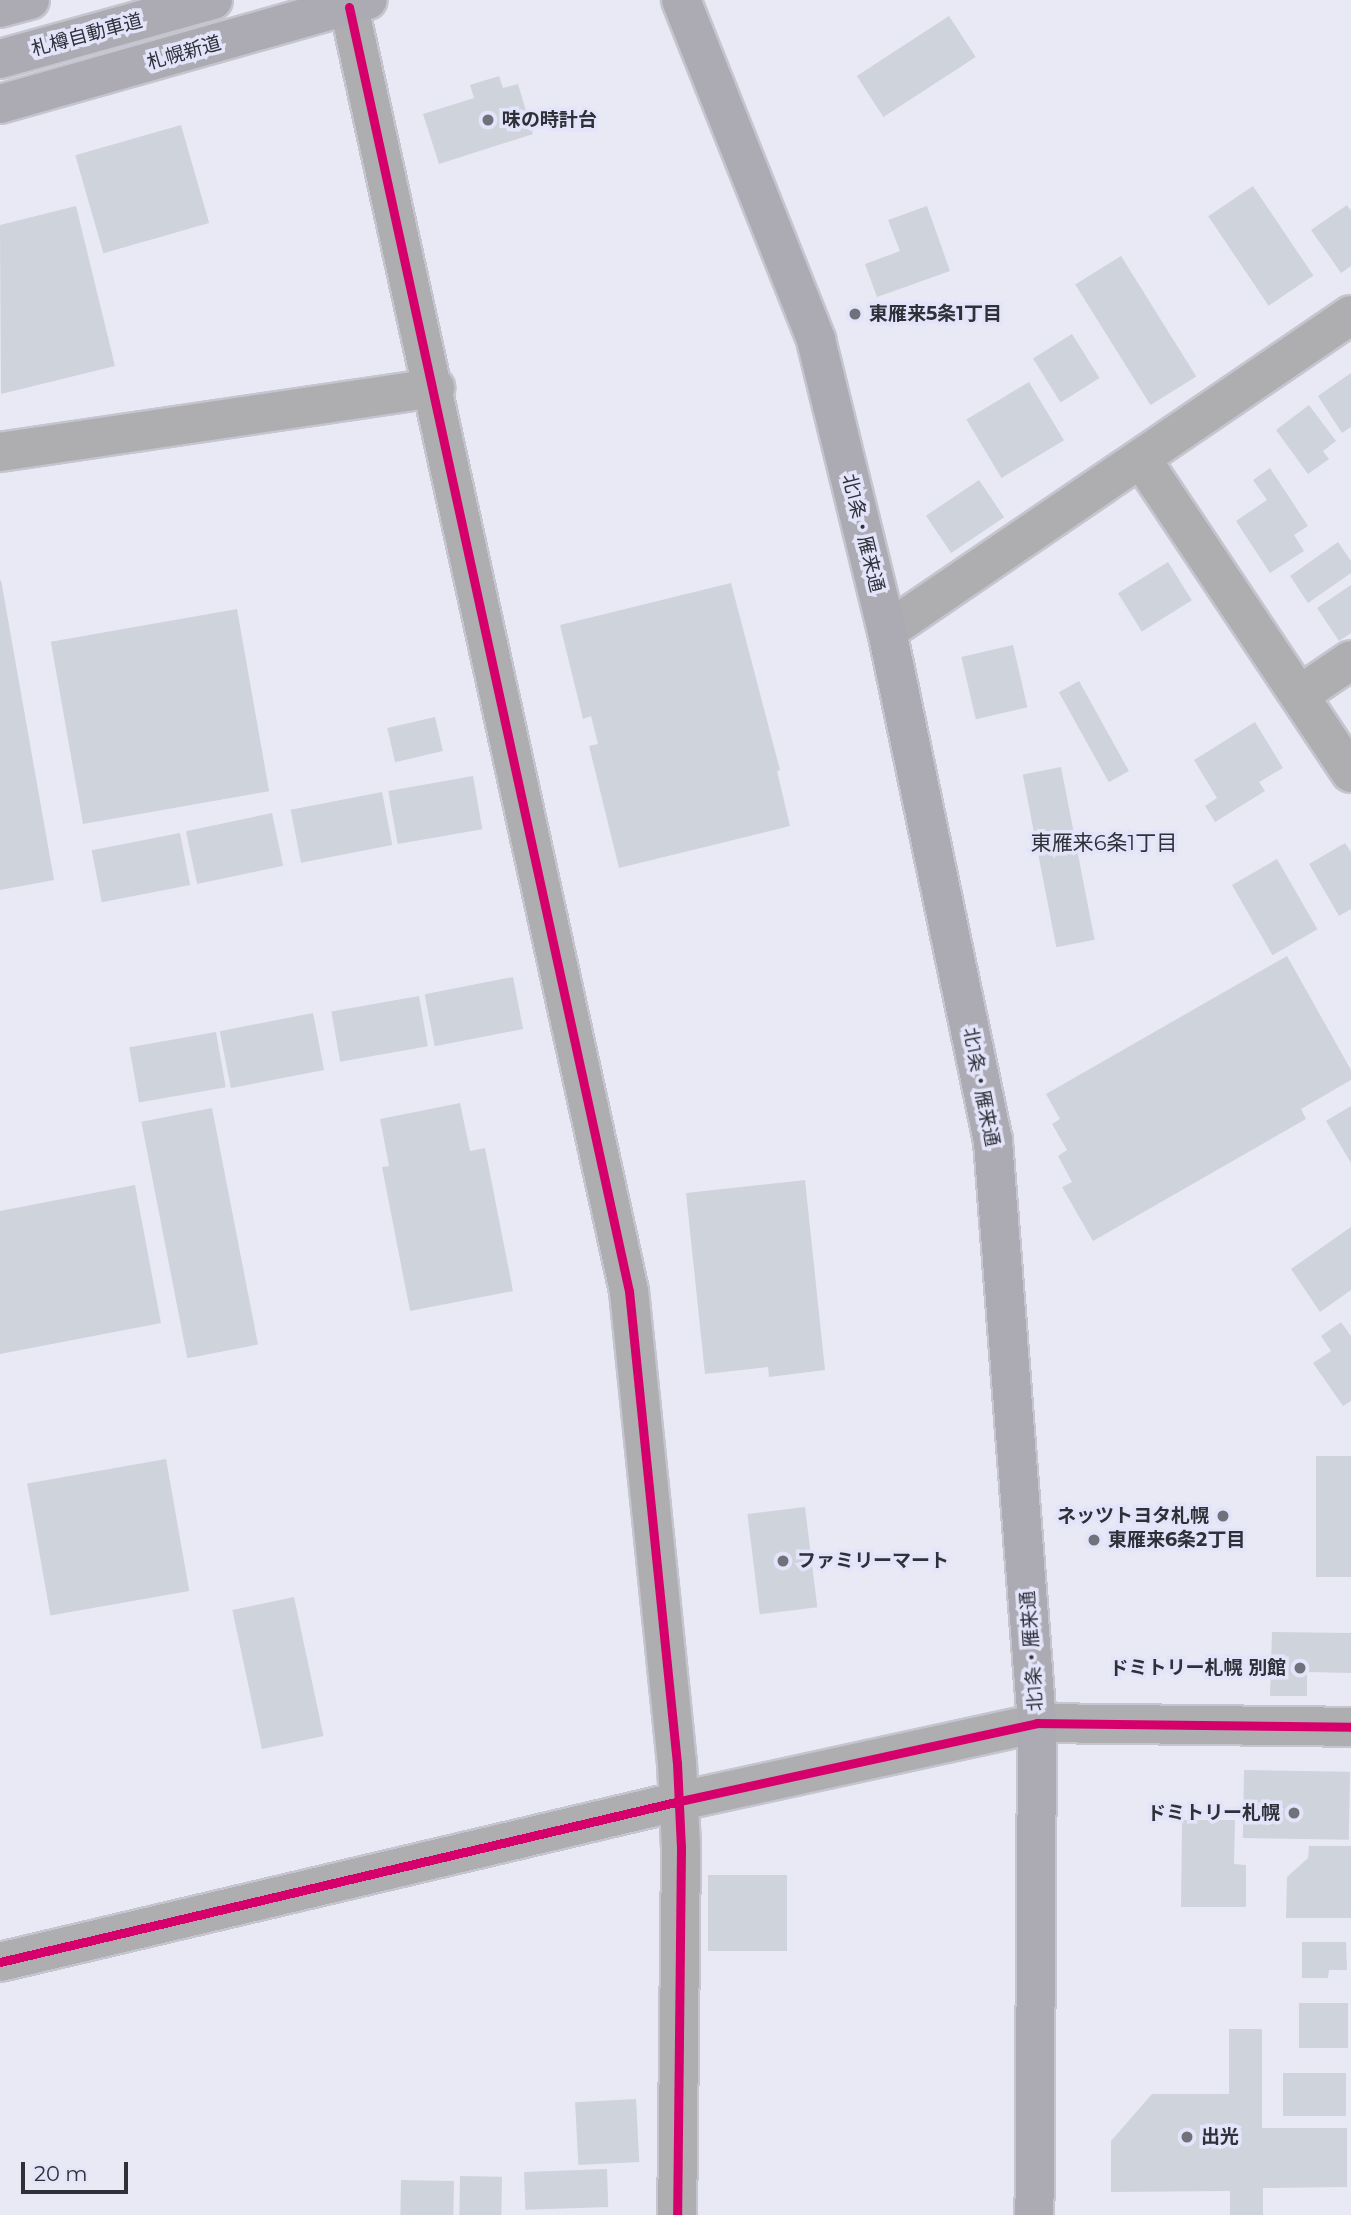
<!DOCTYPE html>
<html>
<head>
<meta charset="utf-8">
<style>
  body { margin:0 }
  #map { position:relative; width:1351px; height:2215px; overflow:hidden; background:#e8e9f5; font-family:Montserrat,"Noto Sans JP",sans-serif }
  div>[style] { position:absolute }
  .building>* { inset:0; background:#cfd3dc; transform-origin:0 0 }
  .roads { filter:drop-shadow(2px 0 #c4c5ce) drop-shadow(-2px 0 #c4c5ce) drop-shadow(0 2px #c4c5ce) drop-shadow(0 -2px #c4c5ce) }
  .minor>* { height:38px; margin:-19px; padding:0 19px; transform-origin:19px; border-radius:19px; background:#aeadb0 }
  .highway>* { height:38px; margin:-19px; padding:0 19px; transform-origin:19px; border-radius:19px; background:#acaab2 }
  .cycleway>* { height:9px; margin:-4.5px; padding:0 4.5px; transform-origin:4.5px; border-radius:4.5px; background:#d6006c }
  .dots>* { width:19px; height:19px; translate:-50% -50%; box-sizing:border-box; border:4px solid #e3e4fa; border-radius:50% }
  span { translate:-50% -50%; white-space:nowrap; text-align:center; line-height:1.15; -webkit-text-stroke:7px #e3e4fa; paint-order:stroke }
  .street-label { font-size:19px; color:#2f3038 }
  .poi-label { font-size:19px; color:#2f3038; font-weight:700 }
  .left { translate:0 -50%; text-align:left }
  .right { translate:-100% -50%; text-align:right }
  .neighbourhood-label { font-size:21px; color:#2f3038 }
  .scale { position:absolute; left:21px; top:2162px; width:107px; height:32px; box-sizing:border-box; border:4px solid #2f3038; border-top:0; padding-left:9px; font-size:21px; line-height:24px; white-space:nowrap; color:#2f3038; -webkit-text-stroke:5px #e3e4fa; paint-order:stroke }
</style>
</head>
<body>
<div id="map">
  <div class="building">
    <div style="left:949px;top:16px;width:49px;height:110px;rotate:57deg"></div>
    <div style="clip-path:polygon(499px 76px,503px 88px,518px 84px,533px 134px,439px 164px,423px 114px,474px 98px,470px 85px)"></div>
    <div style="left:181px;top:125px;width:102px;height:110px;rotate:74deg"></div>
    <div style="left:1253px;top:186px;width:108px;height:54px;rotate:56deg"></div>
    <div style="clip-path:polygon(1347px 205px,1351px 211px,1351px 266px,1341px 273px,1311px 230px)"></div>
    <div style="clip-path:polygon(76px 206px,115px 366px,1px 394px,0 225px)"></div>
    <div style="clip-path:polygon(927px 206px,950px 271px,877px 297px,865px 264px,900px 251px,888px 220px)"></div>
    <div style="left:1121px;top:256px;width:142px;height:54px;rotate:58deg"></div>
    <div style="left:1072px;top:334px;width:52px;height:46px;rotate:58deg"></div>
    <div style="clip-path:polygon(1351px 373px,1351px 427px,1342px 433px,1318px 396px)"></div>
    <div style="left:1029px;top:382px;width:68px;height:73px;rotate:59deg"></div>
    <div style="clip-path:polygon(1309px 405px,1336px 441px,1323px 451px,1329px 459px,1308px 474px,1276px 430px)"></div>
    <div style="clip-path:polygon(1270px 468px,1308px 526px,1294px 535px,1304px 551px,1270px 573px,1236px 521px,1267px 500px,1253px 480px)"></div>
    <div style="left:979px;top:480px;width:45px;height:64px;rotate:56deg"></div>
    <div style="clip-path:polygon(1338px 542px,1351px 561px,1351px 573px,1308px 603px,1290px 576px)"></div>
    <div style="left:1168px;top:562px;width:45px;height:59px;rotate:58deg"></div>
    <div style="clip-path:polygon(1px 580px,54px 880px,0 890px,0 581px)"></div>
    <div style="clip-path:polygon(731px 583px,780px 770px,777px 771px,790px 826px,619px 868px,589px 746px,598px 744px,591px 716px,583px 719px,560px 625px)"></div>
    <div style="clip-path:polygon(1351px 585px,1351px 633px,1339px 641px,1317px 608px)"></div>
    <div style="left:237px;top:609px;width:185px;height:189px;rotate:80deg"></div>
    <div style="left:1013px;top:645px;width:64px;height:53px;rotate:77deg"></div>
    <div style="left:1079px;top:681px;width:103px;height:23px;rotate:61deg"></div>
    <div style="left:435px;top:717px;width:35px;height:49px;rotate:77deg"></div>
    <div style="clip-path:polygon(1255px 722px,1283px 768px,1259px 782px,1265px 791px,1215px 822px,1205px 806px,1217px 798px,1194px 760px)"></div>
    <div style="left:1061px;top:767px;width:176px;height:39px;rotate:79deg"></div>
    <div style="left:473px;top:776px;width:54px;height:86px;rotate:80deg"></div>
    <div style="left:382px;top:792px;width:54px;height:93px;rotate:79deg"></div>
    <div style="left:272px;top:813px;width:54px;height:88px;rotate:78deg"></div>
    <div style="left:180px;top:833px;width:53px;height:90px;rotate:79deg"></div>
    <div style="clip-path:polygon(1345px 843px,1351px 852px,1351px 909px,1339px 916px,1309px 864px)"></div>
    <div style="left:1277px;top:859px;width:81px;height:52px;rotate:60deg"></div>
    <div style="clip-path:polygon(1287px 956px,1351px 1070px,1351px 1080px,1301px 1109px,1306px 1119px,1093px 1241px,1062px 1187px,1072px 1182px,1058px 1156px,1067px 1150px,1052px 1124px,1060px 1119px,1046px 1094px)"></div>
    <div style="left:513px;top:977px;width:53px;height:90px;rotate:79deg"></div>
    <div style="left:419px;top:996px;width:51px;height:89px;rotate:80deg"></div>
    <div style="left:313px;top:1013px;width:58px;height:95px;rotate:79deg"></div>
    <div style="left:216px;top:1032px;width:56px;height:88px;rotate:80deg"></div>
    <div style="clip-path:polygon(460px 1103px,470px 1151px,485px 1148px,513px 1291px,410px 1311px,382px 1167px,389px 1166px,380px 1119px)"></div>
    <div style="clip-path:polygon(1351px 1106px,1351px 1163px,1326px 1121px)"></div>
    <div style="left:212px;top:1108px;width:241px;height:72px;rotate:79deg"></div>
    <div style="clip-path:polygon(805px 1180px,825px 1370px,769px 1377px,768px 1367px,705px 1374px,686px 1193px)"></div>
    <div style="clip-path:polygon(135px 1185px,161px 1323px,0 1354px,0 1211px)"></div>
    <div style="clip-path:polygon(1351px 1227px,1351px 1290px,1320px 1312px,1291px 1269px)"></div>
    <div style="clip-path:polygon(1341px 1322px,1351px 1336px,1351px 1401px,1343px 1406px,1313px 1363px,1331px 1351px,1321px 1336px)"></div>
    <div style="left:1316px;top:1456px;width:35px;height:121px"></div>
    <div style="left:166px;top:1459px;width:134px;height:141px;rotate:80deg"></div>
    <div style="left:805px;top:1507px;width:101px;height:58px;rotate:83deg"></div>
    <div style="left:294px;top:1597px;width:142px;height:63px;rotate:78deg"></div>
    <div style="clip-path:polygon(1272px 1632px,1351px 1633px,1351px 1673px,1307px 1672px,1307px 1696px,1270px 1696px)"></div>
    <div style="left:1244px;top:1770px;width:106px;height:68px;rotate:1deg"></div>
    <div style="clip-path:polygon(1182px 1820px,1235px 1820px,1234px 1864px,1246px 1865px,1246px 1907px,1181px 1907px)"></div>
    <div style="clip-path:polygon(1309px 1846px,1351px 1846px,1351px 1918px,1286px 1918px,1287px 1877px,1308px 1858px)"></div>
    <div style="left:708px;top:1875px;width:79px;height:76px"></div>
    <div style="clip-path:polygon(1302px 1942px,1346px 1942px,1347px 1970px,1329px 1970px,1328px 1978px,1302px 1978px)"></div>
    <div style="left:1348px;top:2003px;width:45px;height:49px;rotate:90deg"></div>
    <div style="clip-path:polygon(1229px 2029px,1262px 2029px,1262px 2128px,1347px 2128px,1347px 2187px,1263px 2188px,1263px 2215px,1230px 2215px,1230px 2191px,1111px 2192px,1111px 2141px,1152px 2094px,1229px 2094px)"></div>
    <div style="left:1346px;top:2073px;width:43px;height:63px;rotate:90deg"></div>
    <div style="left:636px;top:2099px;width:63px;height:61px;rotate:87deg"></div>
    <div style="left:607px;top:2169px;width:38px;height:83px;rotate:88deg"></div>
    <div style="left:460px;top:2176px;width:42px;height:39px;rotate:1deg"></div>
    <div style="left:401px;top:2180px;width:53px;height:35px;rotate:1deg"></div>
  </div>
  <div class="roads">
    <div class="minor">
      <div style="left:349px;top:7px;width:1314px;rotate:77.7deg"></div>
      <div style="left:629px;top:1291px;width:474px;rotate:84.2deg"></div>
      <div style="left:677px;top:1763px;width:84px;rotate:87.3deg"></div>
      <div style="left:681px;top:1847px;width:368px;rotate:90.6deg"></div>
      <div style="left:0;top:452px;width:440px;rotate:-8.4deg"></div>
      <div style="left:1142px;top:460px;width:376px;rotate:56.3deg"></div>
      <div style="left:887px;top:631px;width:561px;rotate:-34.26deg"></div>
      <div style="left:1301px;top:694px;width:60px;rotate:-34.2deg"></div>
      <div style="left:0;top:1962px;width:695px;rotate:-13.32deg"></div>
      <div style="left:676px;top:1802px;width:370px;rotate:-12.3deg"></div>
      <div style="left:1037px;top:1723px;width:314px;rotate:0.7deg"></div>
    </div>
    <div class="highway">
      <div style="left:681px;top:0;width:366px;rotate:68.3deg"></div>
      <div style="left:816px;top:340px;width:300px;rotate:76.3deg"></div>
      <div style="left:887px;top:631px;width:521px;rotate:78.26deg"></div>
      <div style="left:993px;top:1141px;width:584px;rotate:85.68deg"></div>
      <div style="left:1037px;top:1723px;width:492px;rotate:90.3deg"></div>
      <div style="left:0;top:8px;width:31px;rotate:-15deg"></div>
      <div style="left:0;top:59px;width:221px;rotate:-15.5deg"></div>
      <div style="left:0;top:104px;width:382px;rotate:-15.8deg"></div>
    </div>
  </div>
  <div class="cycleway">
    <div style="left:349px;top:7px;width:1314px;rotate:77.7deg"></div>
    <div style="left:629px;top:1291px;width:474px;rotate:84.2deg"></div>
    <div style="left:677px;top:1763px;width:84px;rotate:87.3deg"></div>
    <div style="left:681px;top:1847px;width:368px;rotate:90.6deg"></div>
    <div style="left:0;top:1962px;width:695px;rotate:-13.32deg"></div>
    <div style="left:676px;top:1802px;width:370px;rotate:-12.3deg"></div>
    <div style="left:1037px;top:1723px;width:314px;rotate:0.7deg"></div>
  </div>
  <div class="dots">
    <div style="left:488px;top:120px;background:#70717a"></div>
    <div style="left:855px;top:314px;background:#70717a"></div>
    <div style="left:1223px;top:1516px;background:#70717a"></div>
    <div style="left:1094px;top:1540px;background:#70717a"></div>
    <div style="left:783px;top:1561px;background:#70717a"></div>
    <div style="left:1300px;top:1668px;background:#70717a"></div>
    <div style="left:1294px;top:1813px;background:#70717a"></div>
    <div style="left:1187px;top:2137px;background:#70717a"></div>
  </div>
  <div class="street-label">
    <span style="left:87px;top:35px;rotate:-15deg">札樽自動車道</span>
    <span style="left:184px;top:53px;rotate:-16deg">札幌新道</span>
    <span style="left:863px;top:533px;rotate:76deg">北1条・雁来通</span>
    <span style="left:981px;top:1087px;rotate:79deg">北1条・雁来通</span>
    <span style="left:1032px;top:1651px;rotate:-94deg">北1条・雁来通</span>
  </div>
  <div class="poi-label">
    <span class="left" style="left:502px;top:120px">味の時計台</span>
    <span class="left" style="left:869px;top:314px">東雁来5条1丁目</span>
    <span class="right" style="left:1209px;top:1516px">ネッツトヨタ札幌</span>
    <span class="left" style="left:1108px;top:1540px">東雁来6条2丁目</span>
    <span class="left" style="left:797px;top:1561px">ファミリーマート</span>
    <span class="right" style="left:1286px;top:1668px">ドミトリー札幌 別館</span>
    <span class="right" style="left:1280px;top:1813px">ドミトリー札幌</span>
    <span class="left" style="left:1201px;top:2137px">出光</span>
  </div>
  <div class="neighbourhood-label">
    <span style="left:1104px;top:843px">東雁来6条1丁目</span>
  </div>
  <div class="scale">20 m</div>
</div>
</body>
</html>
